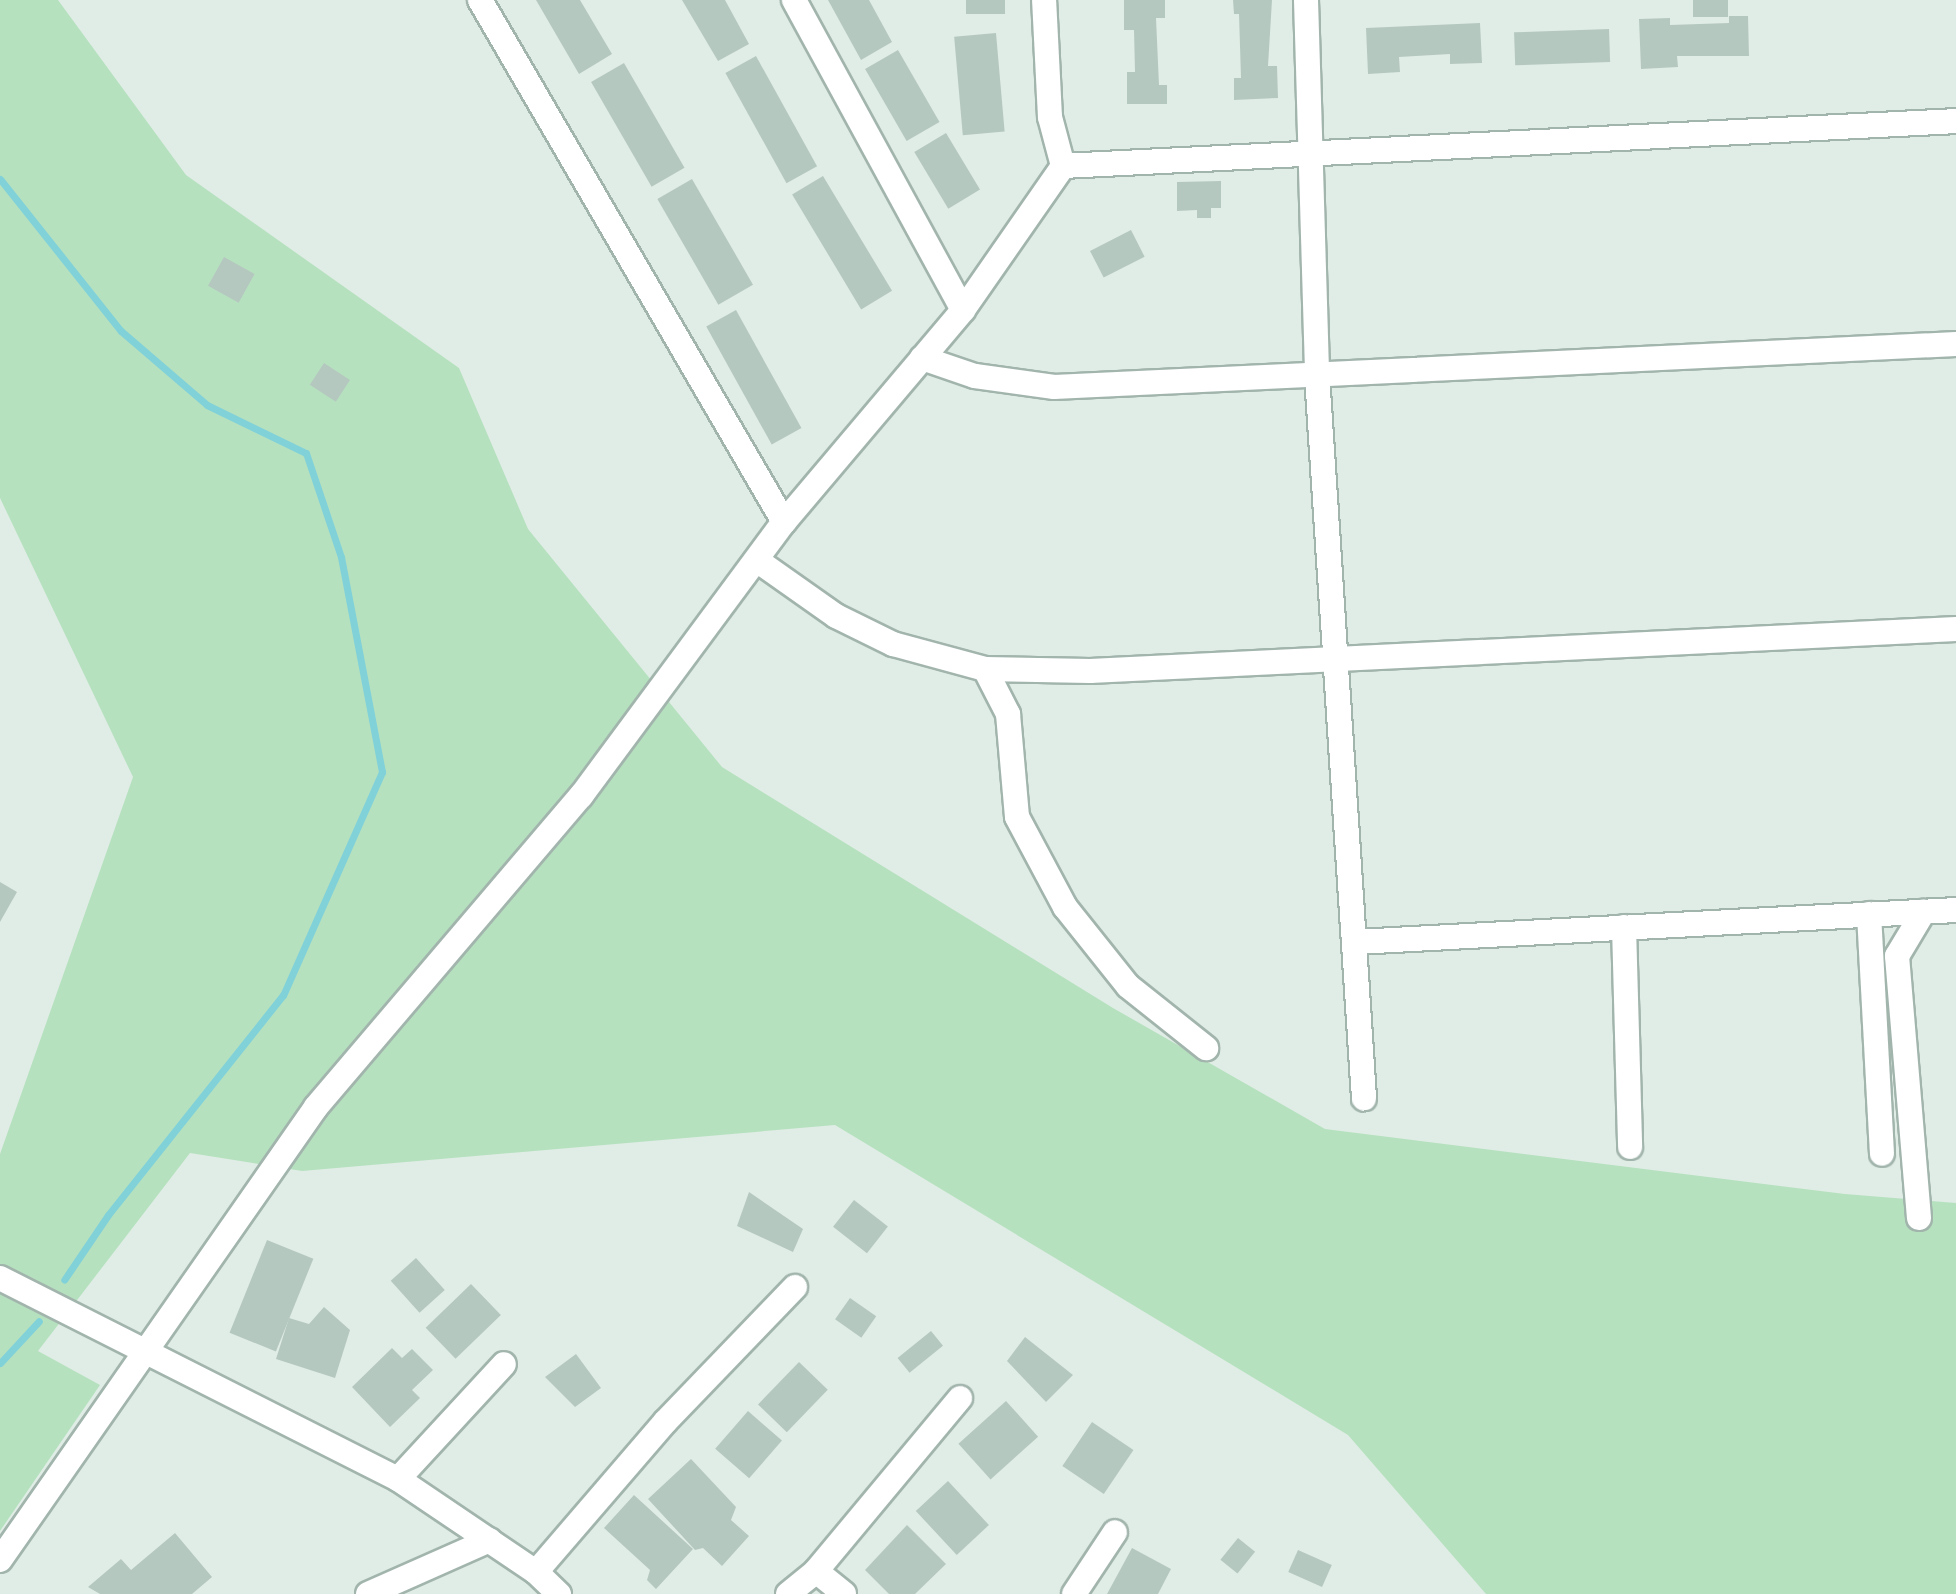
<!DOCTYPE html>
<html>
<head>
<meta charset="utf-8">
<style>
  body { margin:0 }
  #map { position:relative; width:1956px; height:1594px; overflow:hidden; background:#e0ede6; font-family:"PT Sans",sans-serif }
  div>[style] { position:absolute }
  .green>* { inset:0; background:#b6e1bf }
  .stream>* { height:7px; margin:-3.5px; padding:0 3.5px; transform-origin:3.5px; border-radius:3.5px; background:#81d1d9 }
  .building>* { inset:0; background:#b5c8bf; transform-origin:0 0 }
  .roads { filter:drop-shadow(2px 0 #a2b5ad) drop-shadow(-2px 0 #a2b5ad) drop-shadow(0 2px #a2b5ad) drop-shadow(0 -2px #a2b5ad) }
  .minor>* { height:24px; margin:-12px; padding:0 12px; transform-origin:12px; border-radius:12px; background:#fff }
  span { translate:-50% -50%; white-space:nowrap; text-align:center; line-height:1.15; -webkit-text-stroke:7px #f1f9f4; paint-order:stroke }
</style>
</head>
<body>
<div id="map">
  <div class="green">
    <div style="clip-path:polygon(0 0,58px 0,186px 175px,459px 368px,528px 529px,722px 767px,1113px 1008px,1325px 1129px,1845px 1194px,1956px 1203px,1956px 1594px,1486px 1594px,1348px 1435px,835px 1125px,302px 1171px,190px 1153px,38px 1351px,100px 1385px,0 1531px,0 1154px,133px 777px,0 498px)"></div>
  </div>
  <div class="stream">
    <div style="left:0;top:179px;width:194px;rotate:51.5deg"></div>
    <div style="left:121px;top:331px;width:113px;rotate:40.7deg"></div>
    <div style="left:207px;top:405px;width:110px;rotate:25.9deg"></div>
    <div style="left:306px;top:453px;width:110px;rotate:71.4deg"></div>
    <div style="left:341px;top:557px;width:219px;rotate:79.2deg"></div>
    <div style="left:382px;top:772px;width:244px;rotate:113.9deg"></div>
    <div style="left:283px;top:995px;width:281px;rotate:128.5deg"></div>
    <div style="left:108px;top:1215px;width:78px;rotate:124.1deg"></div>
    <div style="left:0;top:1363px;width:57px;rotate:-47.1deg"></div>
  </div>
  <div class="building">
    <div style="clip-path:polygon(536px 0,580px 0,612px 54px,579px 74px)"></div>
    <div style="clip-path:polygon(682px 0,725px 0,749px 44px,718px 61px)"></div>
    <div style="clip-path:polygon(828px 0,869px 0,892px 42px,861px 60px)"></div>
    <div style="left:966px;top:0;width:39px;height:14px"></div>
    <div style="clip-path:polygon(1124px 0,1165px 0,1165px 18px,1156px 18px,1159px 85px,1167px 85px,1167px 104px,1127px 104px,1127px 72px,1135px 72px,1134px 30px,1124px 30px)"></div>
    <div style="clip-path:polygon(1233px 0,1272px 0,1268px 66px,1277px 66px,1278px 98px,1234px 100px,1234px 78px,1241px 78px,1239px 14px,1234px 14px)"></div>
    <div style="left:1693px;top:0;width:35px;height:17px"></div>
    <div style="clip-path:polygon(1729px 16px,1748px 16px,1749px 56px,1677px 56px,1678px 67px,1641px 69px,1639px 19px,1670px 18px,1670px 25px,1729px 23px)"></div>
    <div style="clip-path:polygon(1480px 23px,1482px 63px,1450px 64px,1450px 54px,1399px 57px,1400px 72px,1368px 74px,1366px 28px)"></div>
    <div style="left:1609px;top:29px;width:33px;height:95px;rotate:88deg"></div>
    <div style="left:996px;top:33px;width:99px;height:42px;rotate:85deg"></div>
    <div style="left:898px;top:50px;width:83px;height:38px;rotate:60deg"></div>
    <div style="left:756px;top:56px;width:126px;height:35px;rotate:61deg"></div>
    <div style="left:624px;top:63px;width:121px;height:38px;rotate:60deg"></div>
    <div style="left:946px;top:133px;width:66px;height:37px;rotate:59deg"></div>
    <div style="left:823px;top:176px;width:134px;height:36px;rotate:59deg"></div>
    <div style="left:692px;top:179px;width:122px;height:40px;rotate:60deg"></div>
    <div style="clip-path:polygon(1221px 181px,1221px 208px,1211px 208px,1211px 218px,1197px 218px,1197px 210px,1177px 211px,1177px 182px)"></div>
    <div style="left:1131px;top:230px;width:30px;height:46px;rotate:63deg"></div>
    <div style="left:224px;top:257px;width:35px;height:33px;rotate:29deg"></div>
    <div style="left:736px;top:310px;width:135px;height:34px;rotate:61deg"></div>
    <div style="left:324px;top:363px;width:31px;height:26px;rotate:33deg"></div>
    <div style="clip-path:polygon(0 882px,17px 892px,0 922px)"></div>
    <div style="clip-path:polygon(749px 1192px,803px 1229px,793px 1252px,737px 1226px)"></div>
    <div style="left:854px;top:1200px;width:43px;height:34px;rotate:38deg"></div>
    <div style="left:267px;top:1240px;width:50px;height:100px;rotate:22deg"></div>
    <div style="left:416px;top:1258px;width:43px;height:34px;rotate:48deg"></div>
    <div style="left:471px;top:1284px;width:43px;height:63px;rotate:46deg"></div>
    <div style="left:850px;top:1298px;width:32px;height:26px;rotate:35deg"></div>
    <div style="clip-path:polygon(324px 1307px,350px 1330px,335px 1378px,276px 1359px,289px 1318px,309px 1324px)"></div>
    <div style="left:931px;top:1331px;width:19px;height:43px;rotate:51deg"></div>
    <div style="clip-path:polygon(1025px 1337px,1073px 1375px,1046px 1402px,1007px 1361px)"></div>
    <div style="clip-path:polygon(392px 1348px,402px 1358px,412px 1349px,433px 1370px,412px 1390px,420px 1398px,390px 1427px,352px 1387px)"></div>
    <div style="clip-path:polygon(576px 1354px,601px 1388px,575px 1407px,545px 1377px)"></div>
    <div style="left:799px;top:1362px;width:40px;height:59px;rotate:44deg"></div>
    <div style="left:1006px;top:1401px;width:48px;height:64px;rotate:48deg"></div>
    <div style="left:748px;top:1411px;width:45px;height:50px;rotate:41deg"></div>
    <div style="left:1092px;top:1422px;width:50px;height:53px;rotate:34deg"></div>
    <div style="clip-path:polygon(691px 1459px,736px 1507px,731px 1520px,749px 1536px,722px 1566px,703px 1548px,695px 1550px,648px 1499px)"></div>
    <div style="left:948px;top:1481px;width:60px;height:44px;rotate:47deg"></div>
    <div style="clip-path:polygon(634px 1495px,693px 1549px,656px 1589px,647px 1580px,650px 1570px,604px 1528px)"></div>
    <div style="clip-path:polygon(907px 1525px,946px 1564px,915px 1594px,889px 1594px,865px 1570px)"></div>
    <div style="clip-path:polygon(175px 1533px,212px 1577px,192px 1594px,100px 1594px,88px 1587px,121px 1559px,131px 1570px)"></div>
    <div style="left:1238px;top:1538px;width:22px;height:28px;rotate:39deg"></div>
    <div style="clip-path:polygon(1132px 1548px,1171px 1569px,1158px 1594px,1107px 1594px)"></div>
    <div style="left:1298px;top:1550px;width:37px;height:24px;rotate:24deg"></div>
  </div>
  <div class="roads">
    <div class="minor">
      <div style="left:480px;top:0;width:604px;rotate:59.78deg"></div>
      <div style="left:794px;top:0;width:353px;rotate:61.4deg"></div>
      <div style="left:1306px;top:0;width:375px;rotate:88.3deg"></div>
      <div style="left:1317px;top:375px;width:725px;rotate:86.28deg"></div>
      <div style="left:1063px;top:166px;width:894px;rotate:-2.88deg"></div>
      <div style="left:922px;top:358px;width:56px;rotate:18.8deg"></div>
      <div style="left:975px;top:376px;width:80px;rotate:7.9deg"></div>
      <div style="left:1054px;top:387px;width:903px;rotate:-2.73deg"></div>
      <div style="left:758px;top:561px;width:95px;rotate:35.2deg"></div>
      <div style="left:836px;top:616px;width:64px;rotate:26.2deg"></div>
      <div style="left:893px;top:644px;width:95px;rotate:15.2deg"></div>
      <div style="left:985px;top:669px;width:105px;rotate:1.1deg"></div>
      <div style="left:1090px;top:671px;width:867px;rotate:-2.78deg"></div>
      <div style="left:985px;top:669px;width:51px;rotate:62.9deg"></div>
      <div style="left:1008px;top:714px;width:103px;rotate:85deg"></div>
      <div style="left:1017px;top:817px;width:102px;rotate:61.9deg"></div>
      <div style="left:1065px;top:907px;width:101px;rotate:51.4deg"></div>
      <div style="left:1128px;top:986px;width:100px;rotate:38.5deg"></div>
      <div style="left:1869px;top:914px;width:240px;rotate:86.9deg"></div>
      <div style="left:1624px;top:927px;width:220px;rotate:88.4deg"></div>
      <div style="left:1356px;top:942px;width:601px;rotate:-3.05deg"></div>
      <div style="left:1919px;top:1218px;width:263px;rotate:-94.8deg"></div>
      <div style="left:1897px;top:956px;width:52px;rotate:-59deg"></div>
      <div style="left:0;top:1278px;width:446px;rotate:26.8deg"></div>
      <div style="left:398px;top:1479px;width:166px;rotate:34deg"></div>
      <div style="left:536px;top:1572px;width:32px;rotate:44deg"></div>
      <div style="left:398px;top:1479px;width:156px;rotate:-47.3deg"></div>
      <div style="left:0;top:1560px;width:552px;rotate:-55.1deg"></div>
      <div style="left:316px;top:1107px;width:409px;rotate:-49.6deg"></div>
      <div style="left:581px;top:796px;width:341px;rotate:-53.5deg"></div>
      <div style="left:784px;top:522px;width:277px;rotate:-49.8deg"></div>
      <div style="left:963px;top:310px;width:175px;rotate:-55.2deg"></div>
      <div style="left:1063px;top:166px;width:51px;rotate:-104.9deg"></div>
      <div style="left:1050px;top:117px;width:117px;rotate:-92.9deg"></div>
      <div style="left:816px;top:1571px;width:36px;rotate:39deg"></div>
      <div style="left:536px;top:1572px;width:199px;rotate:-49.3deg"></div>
      <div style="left:666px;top:1421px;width:186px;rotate:-46.1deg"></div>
      <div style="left:368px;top:1594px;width:133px;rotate:-23.9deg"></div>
      <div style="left:788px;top:1594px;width:36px;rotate:-39deg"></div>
      <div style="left:816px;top:1571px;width:225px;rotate:-50.2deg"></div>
      <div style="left:1074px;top:1594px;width:74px;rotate:-56.5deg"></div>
    </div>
  </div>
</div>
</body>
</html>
